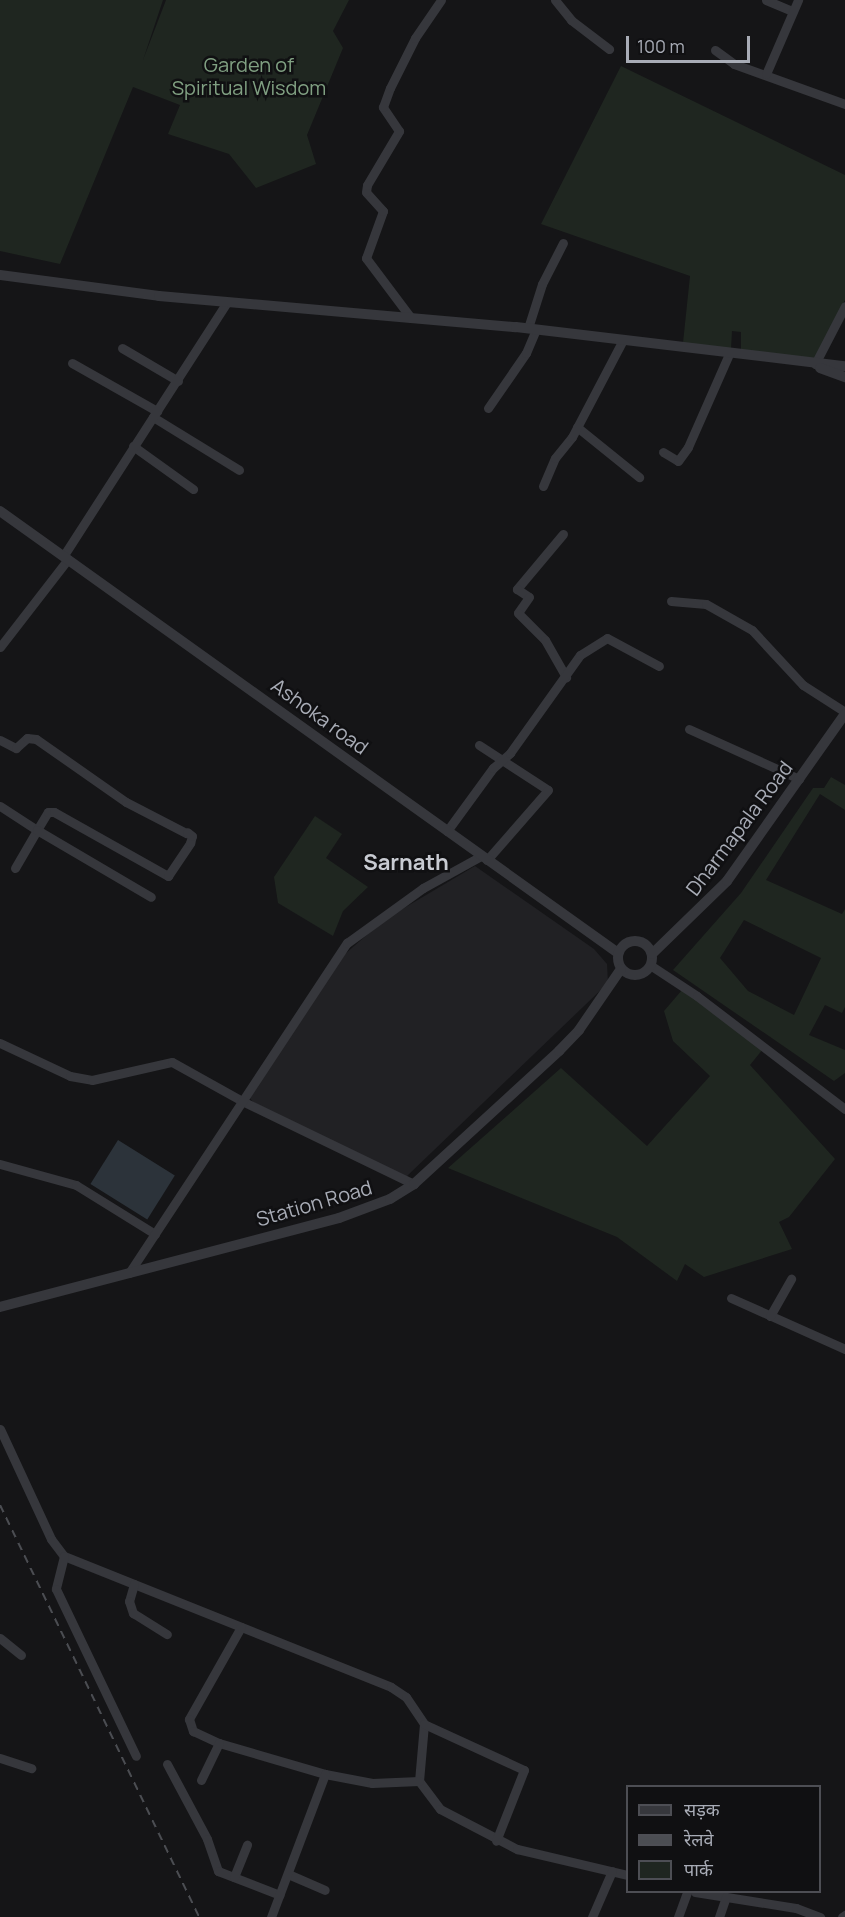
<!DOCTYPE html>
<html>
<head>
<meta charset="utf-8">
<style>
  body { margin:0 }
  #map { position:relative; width:845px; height:1917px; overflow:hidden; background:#151517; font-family:Manrope,"Noto Sans Devanagari",sans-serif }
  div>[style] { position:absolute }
  .built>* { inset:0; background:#212124 }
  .green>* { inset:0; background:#1f2620 }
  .water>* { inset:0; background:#2c333a; transform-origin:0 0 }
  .minor>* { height:9px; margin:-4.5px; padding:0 4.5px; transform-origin:4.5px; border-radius:4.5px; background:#36373c }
  .tertiary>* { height:10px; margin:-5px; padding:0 5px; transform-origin:5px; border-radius:5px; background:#36373c }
  .tertiary>.ring { margin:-5px; padding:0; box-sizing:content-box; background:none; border:10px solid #36373c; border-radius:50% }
  .rail>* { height:2px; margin-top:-1px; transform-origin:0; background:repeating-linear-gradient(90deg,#4b4d52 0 8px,transparent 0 14px) }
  span { translate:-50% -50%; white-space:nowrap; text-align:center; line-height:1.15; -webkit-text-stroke:5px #101012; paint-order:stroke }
  .park-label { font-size:20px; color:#80a082 }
  .street-label { font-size:20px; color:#a8acb6 }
  .quarter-label { font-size:22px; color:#c8cbd2; font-weight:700 }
  .legend { position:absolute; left:626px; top:1785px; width:195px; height:108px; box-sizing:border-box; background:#101012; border:2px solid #4d4e54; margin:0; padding:8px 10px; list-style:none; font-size:18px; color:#a8acb6 }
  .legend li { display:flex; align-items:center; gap:12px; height:30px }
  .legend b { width:30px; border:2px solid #4d4e54 }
  .scale { position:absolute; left:626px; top:36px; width:124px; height:27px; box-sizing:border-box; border:3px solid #a8acb6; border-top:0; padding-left:8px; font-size:18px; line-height:21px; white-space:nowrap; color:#a8acb6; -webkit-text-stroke:4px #101012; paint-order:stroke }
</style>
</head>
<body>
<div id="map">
  <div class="built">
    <div style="clip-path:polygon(475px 866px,594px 949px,607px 964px,608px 983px,406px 1177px,253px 1102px,249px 1097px,345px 954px,384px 920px)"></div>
  </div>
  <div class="green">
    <div style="clip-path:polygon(0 0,163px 0,143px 60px,166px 0,349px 0,333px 31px,343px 48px,307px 135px,316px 164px,256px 188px,229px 154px,168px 134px,180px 105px,133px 87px,60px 264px,0 251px)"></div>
    <div style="clip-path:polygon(621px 66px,845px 175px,845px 300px,820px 348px,819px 359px,741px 350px,741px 332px,732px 331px,731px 349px,683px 343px,690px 276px,541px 224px)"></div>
    <div style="clip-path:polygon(evenodd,831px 777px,845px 785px,845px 810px,820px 794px,766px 880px,842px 914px,845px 909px,845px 1007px,842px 1013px,825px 1005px,809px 1035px,845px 1050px,845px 1073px,834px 1081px,673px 970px,741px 893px,813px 788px,824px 788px,831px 777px,744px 920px,821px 958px,794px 1015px,748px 991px,720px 958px,744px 920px)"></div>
    <div style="clip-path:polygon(315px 816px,342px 834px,326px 858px,368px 887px,343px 911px,333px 936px,278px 903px,274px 877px)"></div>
    <div style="clip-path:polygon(682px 990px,763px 1049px,750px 1065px,835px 1159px,789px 1217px,779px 1222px,792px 1249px,704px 1277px,685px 1264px,677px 1281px,617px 1237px,448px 1168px,561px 1068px,647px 1146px,710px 1076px,673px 1041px,664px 1011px)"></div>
  </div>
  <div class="water">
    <div style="left:118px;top:1140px;width:67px;height:52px;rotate:32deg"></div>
  </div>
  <div class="minor">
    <div style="left:555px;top:0;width:26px;rotate:51deg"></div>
    <div style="left:571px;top:20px;width:48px;rotate:37.3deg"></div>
    <div style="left:766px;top:0;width:28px;rotate:23deg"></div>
    <div style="left:715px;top:50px;width:24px;rotate:36deg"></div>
    <div style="left:734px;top:64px;width:118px;rotate:19.8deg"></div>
    <div style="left:766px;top:74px;width:81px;rotate:-66.6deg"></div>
    <div style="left:411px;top:318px;width:75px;rotate:-126.9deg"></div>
    <div style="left:366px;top:258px;width:50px;rotate:-70.1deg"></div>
    <div style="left:383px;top:211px;width:25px;rotate:-132deg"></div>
    <div style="left:366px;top:192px;width:7px;rotate:-82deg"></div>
    <div style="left:367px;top:185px;width:63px;rotate:-59.3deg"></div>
    <div style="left:399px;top:131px;width:29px;rotate:-124deg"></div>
    <div style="left:383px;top:107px;width:20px;rotate:-70deg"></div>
    <div style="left:390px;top:88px;width:56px;rotate:-63.4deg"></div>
    <div style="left:415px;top:38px;width:46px;rotate:-55.6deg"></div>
    <div style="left:528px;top:328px;width:46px;rotate:-72.3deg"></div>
    <div style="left:542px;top:284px;width:46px;rotate:-62.9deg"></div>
    <div style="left:122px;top:348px;width:65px;rotate:30.5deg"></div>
    <div style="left:72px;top:363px;width:98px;rotate:29.5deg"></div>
    <div style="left:815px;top:364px;width:65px;rotate:-62.7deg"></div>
    <div style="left:488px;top:408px;width:67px;rotate:-55.4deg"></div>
    <div style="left:526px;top:353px;width:26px;rotate:-67deg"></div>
    <div style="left:153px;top:417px;width:101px;rotate:31.6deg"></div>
    <div style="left:577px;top:427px;width:80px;rotate:38.9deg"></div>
    <div style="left:133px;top:446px;width:74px;rotate:35.6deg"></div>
    <div style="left:663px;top:452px;width:17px;rotate:31deg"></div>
    <div style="left:678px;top:461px;width:17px;rotate:-54deg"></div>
    <div style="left:688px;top:447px;width:102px;rotate:-66.2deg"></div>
    <div style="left:543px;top:486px;width:30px;rotate:-67deg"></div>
    <div style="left:555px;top:458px;width:27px;rotate:-51deg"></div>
    <div style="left:572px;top:437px;width:110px;rotate:-62.3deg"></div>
    <div style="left:563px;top:534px;width:72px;rotate:129.9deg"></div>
    <div style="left:517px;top:589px;width:14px;rotate:34deg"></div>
    <div style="left:529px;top:597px;width:19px;rotate:125deg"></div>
    <div style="left:518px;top:613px;width:38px;rotate:45deg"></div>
    <div style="left:545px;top:640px;width:43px;rotate:60.4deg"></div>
    <div style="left:64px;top:555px;width:301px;rotate:-57.2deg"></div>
    <div style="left:671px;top:601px;width:35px;rotate:5deg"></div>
    <div style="left:706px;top:604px;width:53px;rotate:29.5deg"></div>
    <div style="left:752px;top:630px;width:75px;rotate:47.2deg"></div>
    <div style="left:803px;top:685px;width:50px;rotate:32.7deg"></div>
    <div style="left:0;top:647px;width:111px;rotate:-52.3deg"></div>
    <div style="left:689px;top:729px;width:121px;rotate:24.4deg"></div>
    <div style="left:0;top:740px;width:18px;rotate:27deg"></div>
    <div style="left:16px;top:748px;width:15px;rotate:-42deg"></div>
    <div style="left:27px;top:738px;width:9px;rotate:6deg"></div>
    <div style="left:36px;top:739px;width:110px;rotate:35deg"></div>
    <div style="left:126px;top:802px;width:68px;rotate:27.3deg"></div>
    <div style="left:479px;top:745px;width:82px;rotate:33.1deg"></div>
    <div style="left:548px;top:790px;width:93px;rotate:131.1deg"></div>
    <div style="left:0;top:806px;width:44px;rotate:33deg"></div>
    <div style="left:37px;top:830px;width:21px;rotate:-59deg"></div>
    <div style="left:48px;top:812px;width:6px"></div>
    <div style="left:54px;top:812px;width:131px;rotate:29.3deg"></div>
    <div style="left:168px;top:876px;width:40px;rotate:-56deg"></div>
    <div style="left:190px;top:843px;width:7px;rotate:-74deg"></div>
    <div style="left:192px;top:836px;width:6px;rotate:-141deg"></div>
    <div style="left:447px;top:831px;width:78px;rotate:-53.9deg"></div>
    <div style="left:493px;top:768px;width:23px;rotate:-41deg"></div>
    <div style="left:510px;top:753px;width:120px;rotate:-54.5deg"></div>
    <div style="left:580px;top:655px;width:32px;rotate:-32deg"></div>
    <div style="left:607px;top:638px;width:59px;rotate:28.3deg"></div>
    <div style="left:15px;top:868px;width:44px;rotate:-59.9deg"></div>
    <div style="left:37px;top:830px;width:132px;rotate:30.4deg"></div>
    <div style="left:650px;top:965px;width:56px;rotate:33.4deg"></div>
    <div style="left:697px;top:996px;width:186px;rotate:37.4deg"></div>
    <div style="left:0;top:1043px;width:77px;rotate:25.2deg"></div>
    <div style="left:70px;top:1076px;width:22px;rotate:10deg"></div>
    <div style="left:92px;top:1080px;width:82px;rotate:-12.7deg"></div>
    <div style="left:172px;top:1062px;width:80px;rotate:29.1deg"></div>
    <div style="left:242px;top:1101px;width:191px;rotate:25.8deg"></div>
    <div style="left:0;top:1164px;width:79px;rotate:15.4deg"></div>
    <div style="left:76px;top:1185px;width:93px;rotate:31.8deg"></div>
    <div style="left:129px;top:1273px;width:396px;rotate:-56.6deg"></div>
    <div style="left:347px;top:943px;width:94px;rotate:-35.9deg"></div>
    <div style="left:423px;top:888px;width:66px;rotate:-28.9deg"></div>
    <div style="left:731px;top:1298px;width:125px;rotate:24.1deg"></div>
    <div style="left:770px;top:1316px;width:43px;rotate:-60.4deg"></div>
    <div style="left:0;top:1429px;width:121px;rotate:65.1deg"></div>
    <div style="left:51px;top:1539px;width:21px;rotate:53deg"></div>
    <div style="left:64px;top:1556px;width:352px;rotate:21.8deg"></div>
    <div style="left:391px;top:1687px;width:18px;rotate:34deg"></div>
    <div style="left:406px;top:1697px;width:32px;rotate:56deg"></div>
    <div style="left:424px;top:1724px;width:57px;rotate:95deg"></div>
    <div style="left:419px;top:1781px;width:35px;rotate:53deg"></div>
    <div style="left:440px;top:1809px;width:87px;rotate:27.5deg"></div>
    <div style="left:517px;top:1849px;width:114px;rotate:13.2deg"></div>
    <div style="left:64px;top:1556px;width:34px;rotate:104deg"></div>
    <div style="left:56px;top:1589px;width:185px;rotate:64.4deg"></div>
    <div style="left:134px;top:1584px;width:18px;rotate:106deg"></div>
    <div style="left:129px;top:1601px;width:13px;rotate:72deg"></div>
    <div style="left:133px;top:1613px;width:40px;rotate:32deg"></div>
    <div style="left:241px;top:1627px;width:106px;rotate:119.5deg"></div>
    <div style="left:189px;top:1719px;width:13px;rotate:72deg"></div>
    <div style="left:193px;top:1731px;width:29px;rotate:25deg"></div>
    <div style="left:219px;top:1743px;width:110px;rotate:16.3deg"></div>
    <div style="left:325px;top:1774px;width:48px;rotate:10.8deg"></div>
    <div style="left:372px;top:1783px;width:47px;rotate:-2.4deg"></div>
    <div style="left:0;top:1638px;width:27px;rotate:39deg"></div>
    <div style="left:424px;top:1724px;width:110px;rotate:24.7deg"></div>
    <div style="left:524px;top:1770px;width:76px;rotate:111.5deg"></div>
    <div style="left:0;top:1758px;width:33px;rotate:18deg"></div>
    <div style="left:167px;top:1764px;width:85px;rotate:61.9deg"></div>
    <div style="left:207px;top:1839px;width:34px;rotate:71deg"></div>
    <div style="left:218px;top:1871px;width:66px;rotate:21.2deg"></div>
    <div style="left:201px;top:1780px;width:41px;rotate:-64.1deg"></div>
    <div style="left:288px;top:1874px;width:40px;rotate:23.4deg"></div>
    <div style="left:234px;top:1877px;width:35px;rotate:-68deg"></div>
    <div style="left:695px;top:1892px;width:102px;rotate:9deg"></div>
    <div style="left:796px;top:1908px;width:26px;rotate:21deg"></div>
    <div style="left:271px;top:1917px;width:153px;rotate:-69.3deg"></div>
    <div style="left:592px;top:1917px;width:50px;rotate:-66.5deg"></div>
    <div style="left:678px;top:1917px;width:27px;rotate:-70deg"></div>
    <div style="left:719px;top:1917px;width:21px;rotate:-71deg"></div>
    <div style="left:842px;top:1917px;width:4px;rotate:-34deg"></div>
  </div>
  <div class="tertiary">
    <div style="left:0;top:275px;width:160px;rotate:7.5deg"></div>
    <div style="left:159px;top:296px;width:358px;rotate:5deg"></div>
    <div style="left:516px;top:327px;width:331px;rotate:6.8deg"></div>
    <div style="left:820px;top:368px;width:27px;rotate:20deg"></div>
    <div style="left:0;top:511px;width:760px;rotate:35.57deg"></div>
    <div class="ring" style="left:618px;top:941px;width:24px;height:24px"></div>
    <div style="left:652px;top:954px;width:105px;rotate:-44.2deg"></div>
    <div style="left:727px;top:881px;width:204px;rotate:-54.8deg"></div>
    <div style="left:0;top:1307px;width:350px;rotate:-14.7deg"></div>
    <div style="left:339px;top:1218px;width:54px;rotate:-20.4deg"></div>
    <div style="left:390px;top:1199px;width:28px;rotate:-32deg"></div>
    <div style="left:414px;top:1184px;width:197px;rotate:-42.5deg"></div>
    <div style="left:559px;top:1051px;width:29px;rotate:-46deg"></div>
    <div style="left:579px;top:1030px;width:74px;rotate:-55.5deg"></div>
  </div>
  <div class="rail">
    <div style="left:0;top:1505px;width:458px;rotate:64.2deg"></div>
  </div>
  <div class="park-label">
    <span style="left:249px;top:76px">Garden of<br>Spiritual Wisdom</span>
  </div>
  <div class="street-label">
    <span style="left:320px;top:716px;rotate:36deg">Ashoka road</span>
    <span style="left:739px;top:828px;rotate:-53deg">Dharmapala Road</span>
    <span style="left:314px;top:1203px;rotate:-16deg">Station Road</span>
  </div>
  <div class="quarter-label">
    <span style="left:406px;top:863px">Sarnath</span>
  </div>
  <ul class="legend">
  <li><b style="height:8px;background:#36373c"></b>सड़क</li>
  <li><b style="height:8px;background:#4b4d52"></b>रेलवे</li>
  <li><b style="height:16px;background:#1f2620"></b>पार्क</li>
  </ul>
  <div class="scale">100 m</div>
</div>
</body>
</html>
